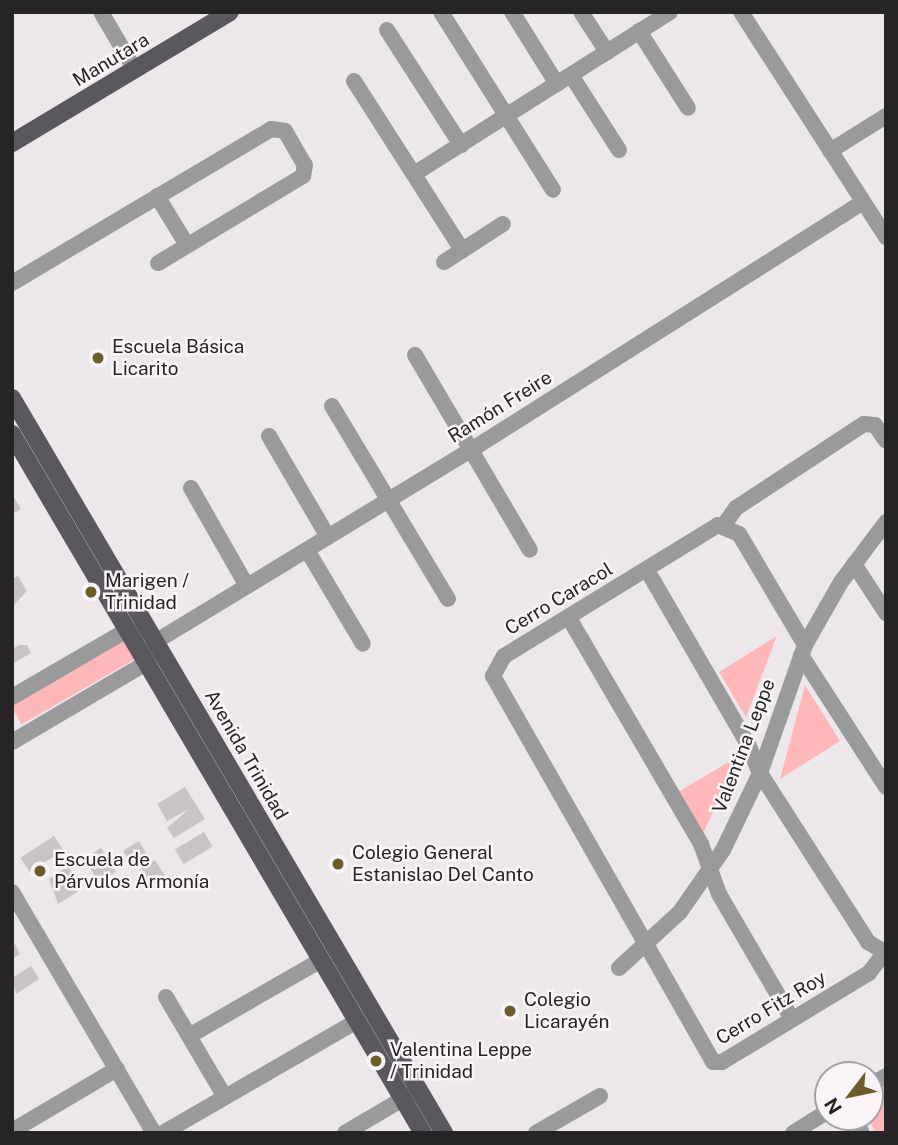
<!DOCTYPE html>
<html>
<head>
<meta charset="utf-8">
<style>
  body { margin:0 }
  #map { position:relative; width:898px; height:1145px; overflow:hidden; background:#ebe7eb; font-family:"Public Sans",sans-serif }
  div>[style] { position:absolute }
  .green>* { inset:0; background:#ffb8ba; transform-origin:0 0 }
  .building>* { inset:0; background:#c9c3c5; transform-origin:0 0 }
  .minor>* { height:16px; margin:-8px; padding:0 8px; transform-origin:8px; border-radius:8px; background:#9a999b }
  .major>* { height:18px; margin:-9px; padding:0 9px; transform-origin:9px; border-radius:9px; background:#5a585c }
  .dots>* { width:19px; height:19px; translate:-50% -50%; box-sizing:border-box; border:4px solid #f8f4f8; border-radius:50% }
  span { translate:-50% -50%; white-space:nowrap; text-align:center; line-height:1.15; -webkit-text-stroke:5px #f8f4f8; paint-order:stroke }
  .street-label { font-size:19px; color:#262426 }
  .poi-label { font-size:19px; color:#262426 }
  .left { translate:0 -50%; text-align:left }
  .frame { position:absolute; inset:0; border:14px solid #262426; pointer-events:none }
  .north { position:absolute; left:814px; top:1061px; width:70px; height:70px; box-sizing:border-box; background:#f8f4f8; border:2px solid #a4a1a4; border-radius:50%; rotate:238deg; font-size:19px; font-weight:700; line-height:28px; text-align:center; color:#262426 }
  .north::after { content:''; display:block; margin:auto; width:24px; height:32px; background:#6b5c29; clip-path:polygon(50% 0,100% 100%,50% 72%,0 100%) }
</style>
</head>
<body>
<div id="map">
  <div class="green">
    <div style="clip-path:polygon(777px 636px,746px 717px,719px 672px)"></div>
    <div style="left:124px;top:640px;width:22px;height:131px;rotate:60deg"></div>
    <div style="clip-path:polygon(805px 685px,840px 741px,780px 779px)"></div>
    <div style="clip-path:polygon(742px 754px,702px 835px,678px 792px)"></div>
    <div style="clip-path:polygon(886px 1081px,886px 1133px,876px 1133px,867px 1117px,870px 1090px)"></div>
  </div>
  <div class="building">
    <div style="clip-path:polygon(12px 494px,21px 509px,12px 514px)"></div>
    <div style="clip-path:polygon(18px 576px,27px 591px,12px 607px,12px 579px)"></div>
    <div style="clip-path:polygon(19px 645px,27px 645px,31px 653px,12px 664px,12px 649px)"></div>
    <div style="clip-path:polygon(185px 787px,205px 819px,174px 838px,167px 828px,189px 809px,167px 821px,157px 804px)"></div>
    <div style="left:204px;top:832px;width:17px;height:34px;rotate:59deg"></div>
    <div style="left:54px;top:836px;width:17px;height:40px;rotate:57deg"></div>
    <div style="clip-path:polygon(139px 841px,147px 855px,130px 862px,123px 851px)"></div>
    <div style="left:101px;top:848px;width:28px;height:20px;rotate:58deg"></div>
    <div style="left:155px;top:860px;width:19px;height:19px;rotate:58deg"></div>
    <div style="clip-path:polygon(68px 866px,82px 889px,58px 904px,49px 879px)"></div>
    <div style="clip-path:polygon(15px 944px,20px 954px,12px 959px,12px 945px)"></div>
    <div style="clip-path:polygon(31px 966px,39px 979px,16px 994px,12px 978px)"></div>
  </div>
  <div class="minor">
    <div style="left:101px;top:12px;width:67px;rotate:59.6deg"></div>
    <div style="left:441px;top:12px;width:210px;rotate:57.8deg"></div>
    <div style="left:512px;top:12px;width:85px;rotate:58deg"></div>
    <div style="left:581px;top:12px;width:48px;rotate:57deg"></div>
    <div style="left:741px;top:12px;width:268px;rotate:57.2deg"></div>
    <div style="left:387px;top:30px;width:137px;rotate:57.2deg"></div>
    <div style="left:639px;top:31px;width:91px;rotate:57.5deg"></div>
    <div style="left:571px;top:75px;width:89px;rotate:57.4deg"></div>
    <div style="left:354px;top:81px;width:201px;rotate:57.4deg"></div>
    <div style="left:830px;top:151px;width:66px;rotate:-32deg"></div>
    <div style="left:414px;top:174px;width:303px;rotate:-32.3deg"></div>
    <div style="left:157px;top:196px;width:57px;rotate:58.5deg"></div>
    <div style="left:444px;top:262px;width:70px;rotate:-32.8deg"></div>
    <div style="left:12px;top:283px;width:301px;rotate:-30.7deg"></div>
    <div style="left:271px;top:129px;width:14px;rotate:8deg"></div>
    <div style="left:285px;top:131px;width:39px;rotate:60deg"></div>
    <div style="left:305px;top:165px;width:11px;rotate:100deg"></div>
    <div style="left:303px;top:176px;width:169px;rotate:149deg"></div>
    <div style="left:415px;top:355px;width:226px;rotate:59.5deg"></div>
    <div style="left:332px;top:406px;width:225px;rotate:59deg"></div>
    <div style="left:269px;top:436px;width:117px;rotate:59.7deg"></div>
    <div style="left:191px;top:488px;width:113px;rotate:60.3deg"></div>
    <div style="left:724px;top:525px;width:21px;rotate:-55deg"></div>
    <div style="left:736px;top:508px;width:153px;rotate:-33.3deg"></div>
    <div style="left:864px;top:424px;width:11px;rotate:5deg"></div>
    <div style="left:875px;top:425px;width:19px;rotate:55deg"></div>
    <div style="left:307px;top:550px;width:109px;rotate:59.2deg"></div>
    <div style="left:854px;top:564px;width:59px;rotate:56.9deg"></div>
    <div style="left:647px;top:570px;width:201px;rotate:59.9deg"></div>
    <div style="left:748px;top:744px;width:31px;rotate:68deg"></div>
    <div style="left:760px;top:773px;width:201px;rotate:57.4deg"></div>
    <div style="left:868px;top:942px;width:21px;rotate:31deg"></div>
    <div style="left:569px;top:618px;width:262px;rotate:59.7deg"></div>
    <div style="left:701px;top:844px;width:53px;rotate:70.2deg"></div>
    <div style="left:719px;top:894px;width:145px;rotate:59.7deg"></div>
    <div style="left:805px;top:645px;width:129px;rotate:-120.7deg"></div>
    <div style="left:739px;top:534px;width:23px;rotate:-157deg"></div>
    <div style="left:718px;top:525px;width:251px;rotate:148.5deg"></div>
    <div style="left:504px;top:656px;width:23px;rotate:119deg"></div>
    <div style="left:493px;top:676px;width:444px;rotate:60.3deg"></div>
    <div style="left:713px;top:1062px;width:9px"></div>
    <div style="left:722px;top:1062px;width:172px;rotate:-31.2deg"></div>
    <div style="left:869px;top:973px;width:25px;rotate:-53deg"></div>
    <div style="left:801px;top:655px;width:157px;rotate:57.2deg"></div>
    <div style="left:12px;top:697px;width:133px;rotate:-30.2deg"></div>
    <div style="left:127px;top:630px;width:11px;rotate:22deg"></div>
    <div style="left:12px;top:742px;width:156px;rotate:-30.5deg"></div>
    <div style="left:146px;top:663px;width:23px;rotate:-67deg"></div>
    <div style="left:155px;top:642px;width:370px;rotate:-31.3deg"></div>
    <div style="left:471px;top:450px;width:464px;rotate:-32.3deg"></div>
    <div style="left:12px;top:892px;width:280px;rotate:59.5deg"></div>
    <div style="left:619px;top:968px;width:83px;rotate:-42.6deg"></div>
    <div style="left:680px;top:912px;width:75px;rotate:-55.3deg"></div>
    <div style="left:723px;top:850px;width:85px;rotate:-64.3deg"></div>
    <div style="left:760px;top:773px;width:136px;rotate:-70.6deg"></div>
    <div style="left:805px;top:645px;width:73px;rotate:-60.3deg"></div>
    <div style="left:841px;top:582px;width:75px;rotate:-53.1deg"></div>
    <div style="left:166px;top:997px;width:116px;rotate:59.5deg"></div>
    <div style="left:189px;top:1036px;width:152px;rotate:-29.9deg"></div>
    <div style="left:870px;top:1085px;width:18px;rotate:-29deg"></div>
    <div style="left:853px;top:1117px;width:18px;rotate:61deg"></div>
    <div style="left:12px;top:1131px;width:122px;rotate:-30.6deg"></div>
    <div style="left:163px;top:1133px;width:224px;rotate:-30deg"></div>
    <div style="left:345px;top:1133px;width:79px;rotate:-30.5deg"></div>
    <div style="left:536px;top:1133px;width:74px;rotate:-30deg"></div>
    <div style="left:793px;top:1133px;width:41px;rotate:-32.2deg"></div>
  </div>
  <div class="major">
    <div style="left:12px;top:143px;width:254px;rotate:-31deg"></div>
    <div style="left:12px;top:398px;width:853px;rotate:59.55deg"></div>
    <div style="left:12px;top:434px;width:811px;rotate:59.55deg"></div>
  </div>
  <div class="dots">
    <div style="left:98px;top:358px;background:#6b5c29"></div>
    <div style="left:91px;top:592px;background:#6b5c29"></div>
    <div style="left:338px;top:864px;background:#6b5c29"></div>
    <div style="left:40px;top:871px;background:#6b5c29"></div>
    <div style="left:510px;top:1011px;background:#6b5c29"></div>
    <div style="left:376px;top:1061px;background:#6b5c29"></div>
  </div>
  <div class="street-label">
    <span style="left:111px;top:60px;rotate:-31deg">Manutara</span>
    <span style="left:500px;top:407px;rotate:-32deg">Ramón Freire</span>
    <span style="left:559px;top:599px;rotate:-31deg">Cerro Caracol</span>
    <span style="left:744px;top:746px;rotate:-69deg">Valentina Leppe</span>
    <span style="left:246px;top:755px;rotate:60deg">Avenida Trinidad</span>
    <span style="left:771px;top:1008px;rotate:-31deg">Cerro Fitz Roy</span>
  </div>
  <div class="poi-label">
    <span class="left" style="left:112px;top:358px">Escuela Básica<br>Licarito</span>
    <span class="left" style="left:105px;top:592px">Marigen /<br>Trinidad</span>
    <span class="left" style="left:352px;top:864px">Colegio General<br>Estanislao Del Canto</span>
    <span class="left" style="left:54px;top:871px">Escuela de<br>Párvulos Armonía</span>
    <span class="left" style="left:524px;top:1011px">Colegio<br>Licarayén</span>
    <span class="left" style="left:390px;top:1061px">Valentina Leppe<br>/ Trinidad</span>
  </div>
  <div class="frame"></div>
  <div class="north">N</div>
</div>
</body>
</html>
